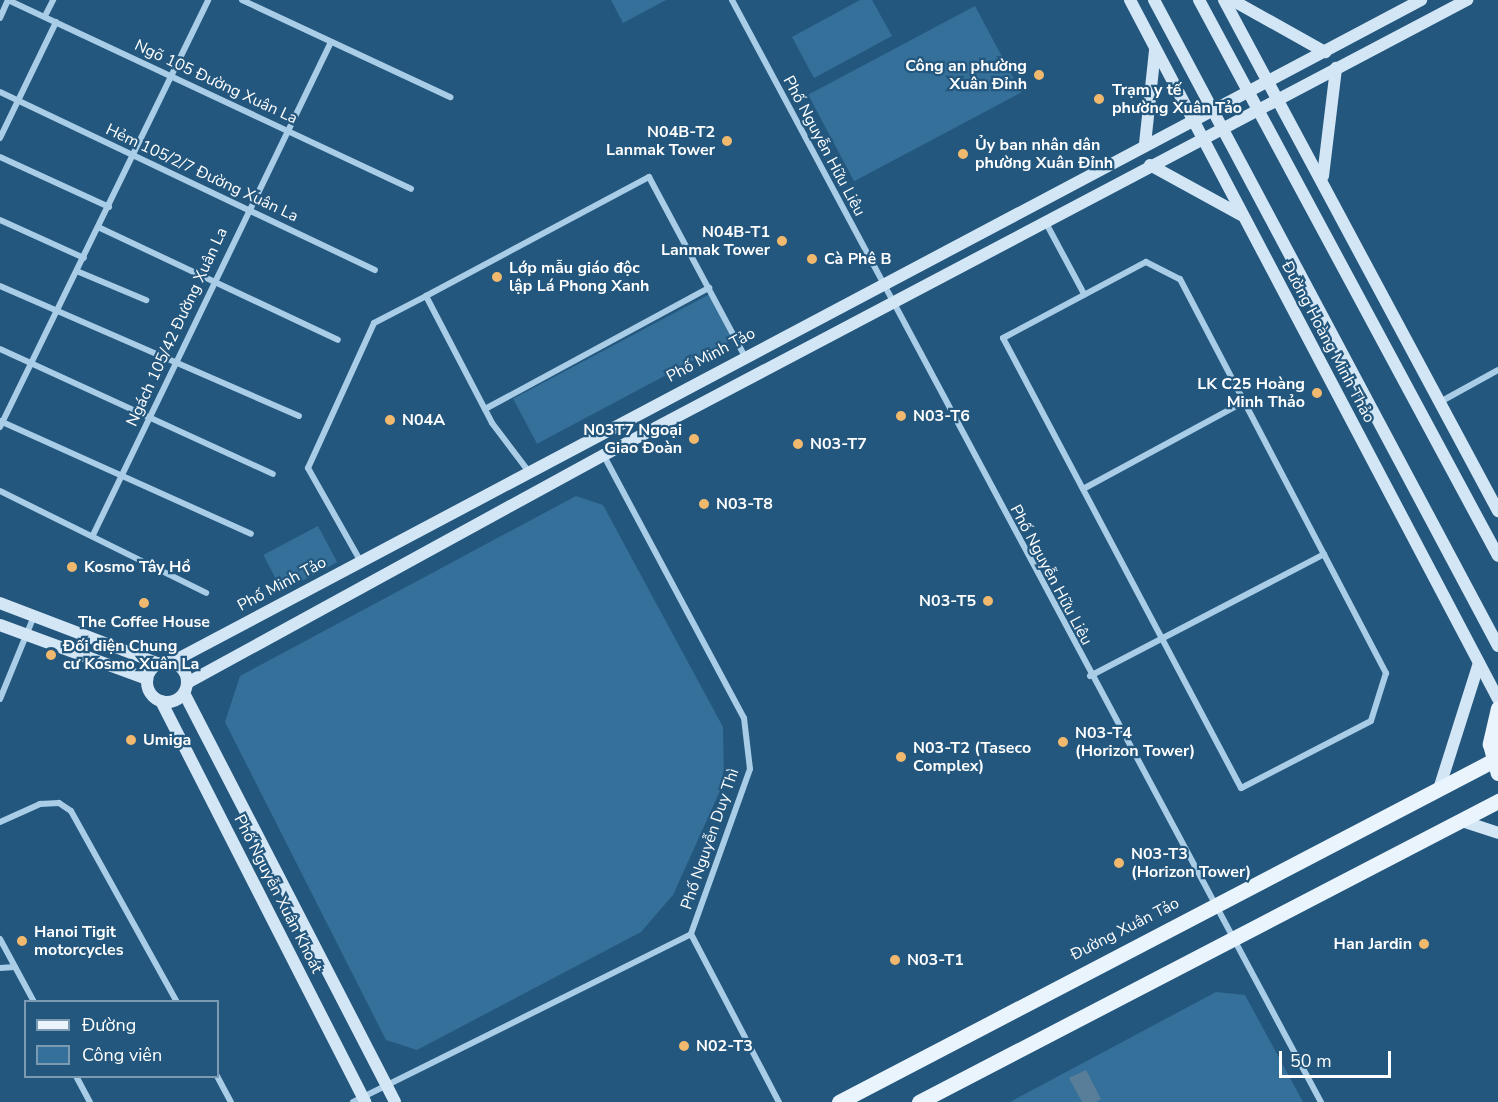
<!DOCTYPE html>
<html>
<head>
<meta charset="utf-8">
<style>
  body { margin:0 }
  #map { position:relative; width:1498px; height:1102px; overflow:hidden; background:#24577e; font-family:"Nunito Sans",sans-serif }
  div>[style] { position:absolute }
  .green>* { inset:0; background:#34709a; transform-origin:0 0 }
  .water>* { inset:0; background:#597e99 }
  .street>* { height:6px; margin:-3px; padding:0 3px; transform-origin:3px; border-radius:3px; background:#a9cde6 }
  .secondary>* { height:12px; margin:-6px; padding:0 6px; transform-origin:6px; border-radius:6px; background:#d3e6f5 }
  .secondary>.ring { margin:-6px; padding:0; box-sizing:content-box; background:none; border:12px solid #d3e6f5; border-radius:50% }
  .primary>* { height:15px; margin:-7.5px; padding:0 7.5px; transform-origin:7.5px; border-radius:7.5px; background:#eaf4fd }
  .dots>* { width:16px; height:16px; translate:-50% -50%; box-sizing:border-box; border:3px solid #24577e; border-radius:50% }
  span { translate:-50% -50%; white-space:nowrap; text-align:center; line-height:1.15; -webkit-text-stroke:4.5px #24577e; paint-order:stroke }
  .poi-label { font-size:16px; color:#fff; font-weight:700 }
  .right { translate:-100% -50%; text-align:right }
  .left { translate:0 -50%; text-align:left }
  .street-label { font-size:16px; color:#fff }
  .legend { position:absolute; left:24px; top:1000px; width:195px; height:78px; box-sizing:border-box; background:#24577e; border:2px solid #7c9ab2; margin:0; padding:8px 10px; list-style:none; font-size:18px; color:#fff }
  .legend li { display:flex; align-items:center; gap:12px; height:30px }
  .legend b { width:30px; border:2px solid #7c9ab2 }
  .scale { position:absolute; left:1279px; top:1051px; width:112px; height:27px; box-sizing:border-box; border:3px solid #fff; border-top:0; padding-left:8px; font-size:18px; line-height:21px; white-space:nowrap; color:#fff; -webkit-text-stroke:4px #24577e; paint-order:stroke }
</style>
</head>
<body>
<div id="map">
  <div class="green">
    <div style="clip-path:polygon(611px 0,666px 0,623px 23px)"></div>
    <div style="clip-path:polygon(860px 0,872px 0,892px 36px,814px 78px,792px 37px)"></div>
    <div style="left:975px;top:6px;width:98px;height:189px;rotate:62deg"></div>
    <div style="left:710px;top:294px;width:51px;height:223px;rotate:62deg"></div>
    <div style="clip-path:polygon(576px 496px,603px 505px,723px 727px,724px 782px,673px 895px,641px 932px,417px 1050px,386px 1040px,225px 722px,240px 676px)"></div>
    <div style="left:318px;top:526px;width:41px;height:62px;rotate:62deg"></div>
    <div style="clip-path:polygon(1216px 992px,1245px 995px,1303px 1102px,1010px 1102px)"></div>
  </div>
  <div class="water">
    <div style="clip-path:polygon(1086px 1070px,1101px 1099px,1096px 1102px,1082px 1102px,1069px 1078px)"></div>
  </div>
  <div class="street">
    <div style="left:8px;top:0;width:445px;rotate:25.1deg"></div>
    <div style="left:242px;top:0;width:230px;rotate:25deg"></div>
    <div style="left:732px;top:0;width:1250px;rotate:61.88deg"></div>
    <div style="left:45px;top:16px;width:18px;rotate:-63deg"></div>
    <div style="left:0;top:18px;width:20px;rotate:-66deg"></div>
    <div style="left:0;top:92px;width:415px;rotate:25.4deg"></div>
    <div style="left:0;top:138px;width:129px;rotate:-64.2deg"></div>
    <div style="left:0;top:157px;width:120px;rotate:24.6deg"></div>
    <div style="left:0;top:220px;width:92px;rotate:24.3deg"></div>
    <div style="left:1046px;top:223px;width:81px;rotate:61.8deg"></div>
    <div style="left:98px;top:227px;width:265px;rotate:25.2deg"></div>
    <div style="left:1146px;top:262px;width:38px;rotate:27deg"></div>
    <div style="left:1180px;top:279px;width:445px;rotate:62.4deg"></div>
    <div style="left:1386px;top:673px;width:50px;rotate:107.4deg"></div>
    <div style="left:1371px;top:721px;width:146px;rotate:152.7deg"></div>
    <div style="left:1241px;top:788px;width:509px;rotate:-117.87deg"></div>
    <div style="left:1003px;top:338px;width:162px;rotate:-28deg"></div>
    <div style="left:79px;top:272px;width:73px;rotate:22.7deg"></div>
    <div style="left:0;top:286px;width:326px;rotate:23.5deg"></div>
    <div style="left:426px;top:296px;width:253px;rotate:-28.1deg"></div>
    <div style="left:649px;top:177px;width:202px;rotate:61.9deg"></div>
    <div style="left:0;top:349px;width:300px;rotate:24.6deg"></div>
    <div style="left:1440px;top:402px;width:66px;rotate:-28.9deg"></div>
    <div style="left:485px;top:409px;width:255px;rotate:-28.4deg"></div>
    <div style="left:0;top:421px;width:275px;rotate:24.2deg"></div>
    <div style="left:0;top:427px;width:475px;rotate:-64deg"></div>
    <div style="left:604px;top:456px;width:297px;rotate:61.9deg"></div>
    <div style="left:744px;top:718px;width:51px;rotate:83.3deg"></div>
    <div style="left:750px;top:769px;width:175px;rotate:109.7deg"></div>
    <div style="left:691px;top:934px;width:190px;rotate:62.4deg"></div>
    <div style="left:1083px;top:489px;width:183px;rotate:-28.4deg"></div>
    <div style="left:0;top:491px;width:230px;rotate:26.3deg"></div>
    <div style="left:93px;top:535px;width:547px;rotate:-64.23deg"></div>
    <div style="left:361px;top:562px;width:108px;rotate:-119.4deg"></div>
    <div style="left:308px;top:468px;width:159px;rotate:-65.5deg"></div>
    <div style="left:374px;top:323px;width:59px;rotate:-27.4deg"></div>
    <div style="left:426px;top:296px;width:143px;rotate:62.5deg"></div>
    <div style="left:492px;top:423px;width:61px;rotate:52.9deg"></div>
    <div style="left:1090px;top:676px;width:264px;rotate:-27.5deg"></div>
    <div style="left:0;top:699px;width:90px;rotate:-67.7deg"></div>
    <div style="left:0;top:822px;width:44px;rotate:-24.2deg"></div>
    <div style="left:40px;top:804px;width:19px;rotate:-3deg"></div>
    <div style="left:59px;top:803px;width:14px;rotate:34deg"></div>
    <div style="left:71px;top:811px;width:218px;rotate:61deg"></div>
    <div style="left:0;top:939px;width:72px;rotate:61.6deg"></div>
    <div style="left:0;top:968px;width:15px;rotate:-4deg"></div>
    <div style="left:76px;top:1076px;width:30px;rotate:62deg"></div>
    <div style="left:217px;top:1076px;width:30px;rotate:62deg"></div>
    <div style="left:353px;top:1102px;width:377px;rotate:-26.4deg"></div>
  </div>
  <div class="secondary">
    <div style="left:1130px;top:0;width:790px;rotate:62.23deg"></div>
    <div style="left:1154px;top:0;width:732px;rotate:61.96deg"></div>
    <div style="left:1199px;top:0;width:631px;rotate:61.73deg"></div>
    <div style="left:1224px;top:0;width:580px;rotate:61.8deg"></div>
    <div style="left:1232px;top:0;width:107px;rotate:29.2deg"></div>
    <div style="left:1145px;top:144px;width:95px;rotate:-83.9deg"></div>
    <div style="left:1150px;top:165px;width:104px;rotate:28.8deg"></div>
    <div style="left:1323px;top:176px;width:109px;rotate:-83.1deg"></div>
    <div style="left:0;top:603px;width:171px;rotate:20.9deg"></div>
    <div style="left:0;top:625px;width:157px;rotate:20.2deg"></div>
    <div class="ring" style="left:147px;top:662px;width:28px;height:28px"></div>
    <div style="left:170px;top:663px;width:1416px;rotate:-27.92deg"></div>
    <div style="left:187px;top:683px;width:475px;rotate:-28.7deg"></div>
    <div style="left:604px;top:455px;width:976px;rotate:-27.8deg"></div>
    <div style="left:184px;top:693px;width:460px;rotate:62.7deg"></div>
    <div style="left:161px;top:701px;width:450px;rotate:63deg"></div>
    <div style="left:1439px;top:789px;width:132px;rotate:-72.4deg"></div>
    <div style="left:1462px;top:821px;width:38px;rotate:18deg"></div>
  </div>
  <div class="primary">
    <div style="left:1498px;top:708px;width:37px;rotate:103deg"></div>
    <div style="left:1490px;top:744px;width:30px;rotate:75deg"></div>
    <div style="left:839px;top:1102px;width:739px;rotate:-27.57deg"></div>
    <div style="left:919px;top:1102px;width:653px;rotate:-27.47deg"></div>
  </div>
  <div class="dots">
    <div style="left:1039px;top:75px;background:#f0b96d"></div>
    <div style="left:1099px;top:99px;background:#f0b96d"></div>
    <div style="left:727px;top:141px;background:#f0b96d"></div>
    <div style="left:963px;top:154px;background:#f0b96d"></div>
    <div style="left:782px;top:241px;background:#f0b96d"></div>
    <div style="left:812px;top:259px;background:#f0b96d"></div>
    <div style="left:497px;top:277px;background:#f0b96d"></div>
    <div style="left:1317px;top:393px;background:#f0b96d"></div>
    <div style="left:901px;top:416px;background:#f0b96d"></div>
    <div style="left:390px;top:420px;background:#f0b96d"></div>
    <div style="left:694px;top:439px;background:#f0b96d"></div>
    <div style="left:798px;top:444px;background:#f0b96d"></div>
    <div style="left:704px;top:504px;background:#f0b96d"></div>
    <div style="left:72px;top:567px;background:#f0b96d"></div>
    <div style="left:988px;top:601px;background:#f0b96d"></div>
    <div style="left:144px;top:603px;background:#f0b96d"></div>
    <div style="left:51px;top:655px;background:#f0b96d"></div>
    <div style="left:131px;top:740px;background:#f0b96d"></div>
    <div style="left:1063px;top:742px;background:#f0b96d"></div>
    <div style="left:901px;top:757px;background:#f0b96d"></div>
    <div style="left:1119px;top:863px;background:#f0b96d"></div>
    <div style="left:22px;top:941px;background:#f0b96d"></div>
    <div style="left:1424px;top:944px;background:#f0b96d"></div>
    <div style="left:895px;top:960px;background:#f0b96d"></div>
    <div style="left:684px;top:1046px;background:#f0b96d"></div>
  </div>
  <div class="poi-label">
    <span class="right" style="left:1027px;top:75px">Công an phường<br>Xuân Đỉnh</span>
    <span class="left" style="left:1112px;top:99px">Trạm y tế<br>phường Xuân Tảo</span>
    <span class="right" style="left:715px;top:141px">N04B-T2<br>Lanmak Tower</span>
    <span class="left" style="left:975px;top:154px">Ủy ban nhân dân<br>phường Xuân Đỉnh</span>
    <span class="right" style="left:770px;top:241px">N04B-T1<br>Lanmak Tower</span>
    <span class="left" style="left:824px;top:259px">Cà Phê B</span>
    <span class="left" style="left:509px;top:277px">Lớp mẫu giáo độc<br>lập Lá Phong Xanh</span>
    <span class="right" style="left:1305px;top:393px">LK C25 Hoàng<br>Minh Thảo</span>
    <span class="left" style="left:913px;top:416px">N03-T6</span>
    <span class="left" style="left:402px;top:420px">N04A</span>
    <span class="right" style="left:682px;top:439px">N03T7 Ngoại<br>Giao Đoàn</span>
    <span class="left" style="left:810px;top:444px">N03-T7</span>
    <span class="left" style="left:716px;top:504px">N03-T8</span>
    <span class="left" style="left:84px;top:567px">Kosmo Tây Hồ</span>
    <span class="right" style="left:976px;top:601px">N03-T5</span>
    <span style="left:144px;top:622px">The Coffee House</span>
    <span class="left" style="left:63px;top:655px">Đối diện Chung<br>cư Kosmo Xuân La</span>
    <span class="left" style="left:1075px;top:742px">N03-T4<br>(Horizon Tower)</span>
    <span class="left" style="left:143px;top:740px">Umiga</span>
    <span class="left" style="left:913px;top:757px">N03-T2 (Taseco<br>Complex)</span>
    <span class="left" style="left:1131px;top:863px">N03-T3<br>(Horizon Tower)</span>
    <span class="left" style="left:34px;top:941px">Hanoi Tigit<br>motorcycles</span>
    <span class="right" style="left:1412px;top:944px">Han Jardin</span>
    <span class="left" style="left:907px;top:960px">N03-T1</span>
    <span class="left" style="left:696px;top:1046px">N02-T3</span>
  </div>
  <div class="street-label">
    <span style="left:216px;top:82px;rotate:25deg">Ngõ 105 Đường Xuân La</span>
    <span style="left:824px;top:146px;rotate:62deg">Phố Nguyễn Hữu Liêu</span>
    <span style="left:202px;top:173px;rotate:25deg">Hẻm 105/2/7 Đường Xuân La</span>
    <span style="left:177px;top:327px;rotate:-65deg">Ngách 105/42 Đường Xuân La</span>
    <span style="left:1328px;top:342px;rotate:62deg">Đường Hoàng Minh Thảo</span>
    <span style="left:711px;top:355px;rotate:-28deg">Phố Minh Tảo</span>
    <span style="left:1051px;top:575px;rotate:62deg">Phố Nguyễn Hữu Liêu</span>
    <span style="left:282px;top:584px;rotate:-28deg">Phố Minh Tảo</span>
    <span style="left:710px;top:839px;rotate:-71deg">Phố Nguyễn Duy Thì</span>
    <span style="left:278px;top:894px;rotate:63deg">Phố Nguyễn Xuân Khoát</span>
    <span style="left:1125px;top:929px;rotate:-27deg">Đường Xuân Tảo</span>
  </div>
  <ul class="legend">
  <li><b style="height:8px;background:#eaf4fd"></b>Đường</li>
  <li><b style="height:16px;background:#34709a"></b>Công viên</li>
  </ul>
  <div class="scale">50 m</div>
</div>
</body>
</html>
